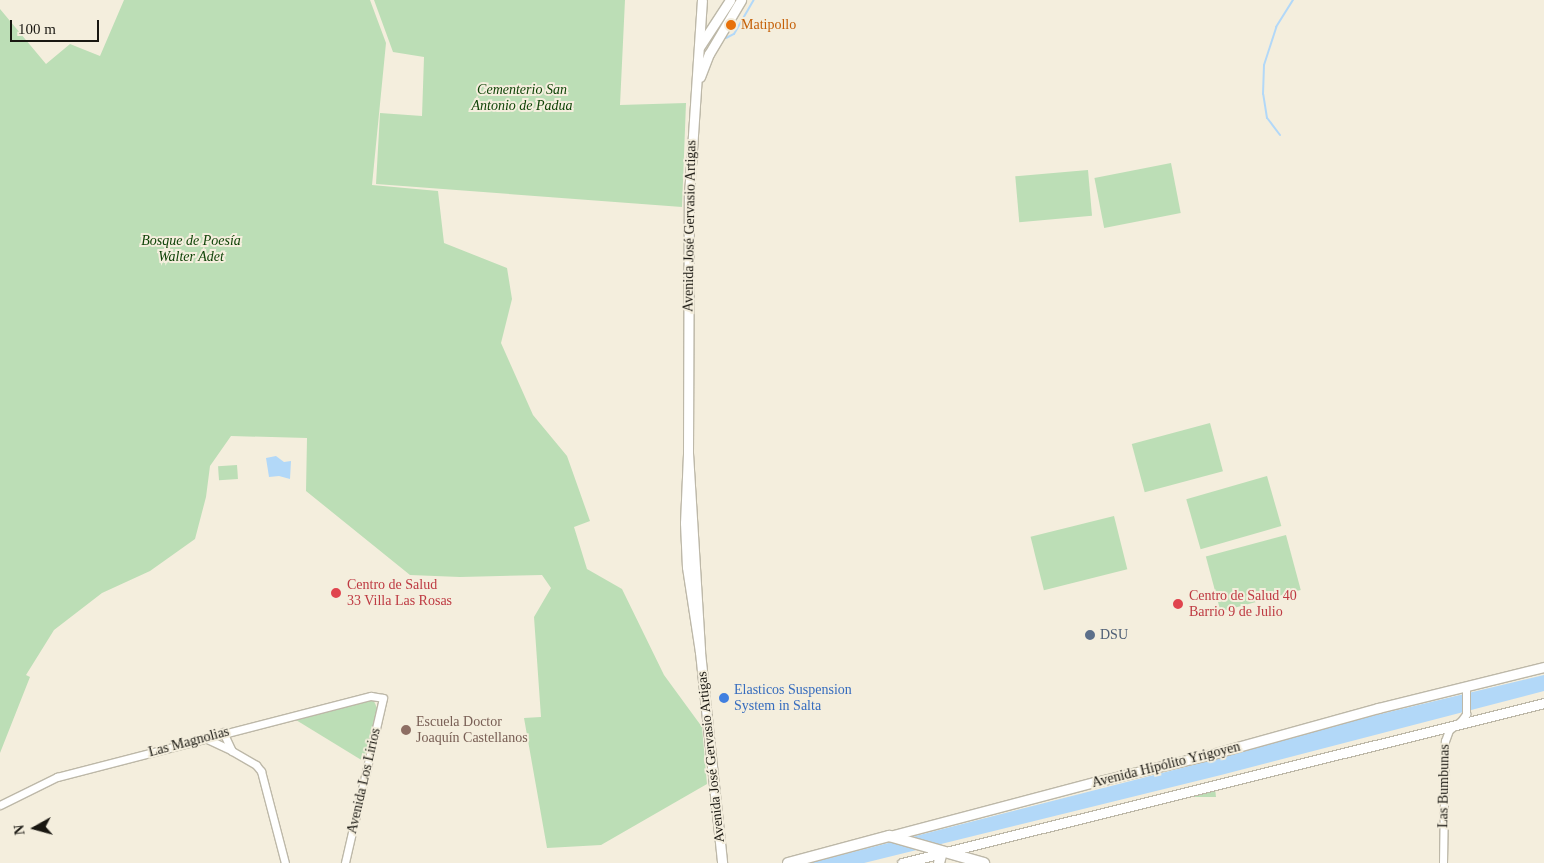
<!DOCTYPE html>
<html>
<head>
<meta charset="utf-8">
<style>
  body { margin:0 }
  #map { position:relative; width:1544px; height:863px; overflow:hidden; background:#f4eedd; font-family:Georgia,serif }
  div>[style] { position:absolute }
  .green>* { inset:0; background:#bcdeb6; transform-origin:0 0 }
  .water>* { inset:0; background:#b2d8f8 }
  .stream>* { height:2px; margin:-1px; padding:0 1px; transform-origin:1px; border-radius:1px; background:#b2d8f8 }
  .roads { filter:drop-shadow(1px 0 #bdb8a8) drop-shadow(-1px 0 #bdb8a8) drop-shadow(0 1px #bdb8a8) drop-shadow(0 -1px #bdb8a8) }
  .minor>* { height:7px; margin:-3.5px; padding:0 3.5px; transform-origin:3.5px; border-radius:3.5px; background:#fff }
  .major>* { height:9px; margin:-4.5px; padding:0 4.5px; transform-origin:4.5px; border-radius:4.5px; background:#fff }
  .highway>* { height:10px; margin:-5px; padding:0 5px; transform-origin:5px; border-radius:5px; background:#fff }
  .dots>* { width:14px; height:14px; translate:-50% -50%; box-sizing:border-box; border:2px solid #f4eedd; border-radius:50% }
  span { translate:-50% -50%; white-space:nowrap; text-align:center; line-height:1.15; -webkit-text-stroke:4px #f4eedd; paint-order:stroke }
  .food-label { font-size:14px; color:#c56008 }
  .left { translate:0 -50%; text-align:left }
  .park-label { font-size:14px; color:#0f4307; font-style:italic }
  .street-label { font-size:14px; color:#191711 }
  .health-label { font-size:14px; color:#be3a42 }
  .service-label { font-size:14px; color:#4e5e75 }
  .shop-label { font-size:14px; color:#366cbe }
  .education-label { font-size:14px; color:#785e54 }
  .north { position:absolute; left:10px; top:803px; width:50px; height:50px; -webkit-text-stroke:4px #f4eedd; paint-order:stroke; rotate:263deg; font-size:14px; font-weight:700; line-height:20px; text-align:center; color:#191711 }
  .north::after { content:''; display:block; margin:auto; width:18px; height:22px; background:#191711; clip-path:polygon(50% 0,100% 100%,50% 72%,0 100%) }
  .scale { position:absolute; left:10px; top:20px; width:89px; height:22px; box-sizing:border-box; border:2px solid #191711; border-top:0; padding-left:6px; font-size:15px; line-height:18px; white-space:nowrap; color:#191711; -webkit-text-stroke:4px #f4eedd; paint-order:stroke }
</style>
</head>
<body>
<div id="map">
  <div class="green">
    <div style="clip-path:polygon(124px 0,370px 0,386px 43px,372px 185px,438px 191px,444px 243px,507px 268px,512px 299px,501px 343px,533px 415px,567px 456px,590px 521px,574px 527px,587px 569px,622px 589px,664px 675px,702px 727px,707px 784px,601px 845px,547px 848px,524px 718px,541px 717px,534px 617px,551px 588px,542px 575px,460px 577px,410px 575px,306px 491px,307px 438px,231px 436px,210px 466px,206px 497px,195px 539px,150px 571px,102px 593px,54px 630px,26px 675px,30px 677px,0 753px,0 9px,46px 64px,70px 44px,100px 56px)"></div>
    <div style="clip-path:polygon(374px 0,625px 0,620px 105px,686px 103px,682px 207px,376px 184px,380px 113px,422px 116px,424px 57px,393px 52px)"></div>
    <div style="left:1171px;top:163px;width:51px;height:78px;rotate:79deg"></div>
    <div style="left:1088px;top:170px;width:46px;height:73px;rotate:85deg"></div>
    <div style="left:1210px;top:423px;width:50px;height:81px;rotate:75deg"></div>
    <div style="left:237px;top:465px;width:14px;height:19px;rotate:86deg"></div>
    <div style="left:1267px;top:476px;width:52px;height:84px;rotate:74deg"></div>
    <div style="left:1114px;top:516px;width:55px;height:86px;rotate:76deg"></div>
    <div style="left:1286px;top:535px;width:57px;height:83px;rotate:75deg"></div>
    <div style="clip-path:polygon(373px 699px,377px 708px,365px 761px,363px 761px,296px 720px,295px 717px)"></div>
    <div style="clip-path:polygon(1215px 788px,1216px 797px,1175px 797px)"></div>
  </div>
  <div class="water">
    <div style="clip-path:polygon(276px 456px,284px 462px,291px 461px,290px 479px,279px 476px,269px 477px,266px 458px)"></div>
    <div style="clip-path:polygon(1544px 675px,1544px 691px,1221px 775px,864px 863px,810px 863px,1205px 762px,1368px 717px)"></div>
  </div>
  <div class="stream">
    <div style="left:726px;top:38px;width:9px;rotate:-27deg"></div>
    <div style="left:734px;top:34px;width:39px;rotate:-60deg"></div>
    <div style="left:1280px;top:135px;width:21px;rotate:-127deg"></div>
    <div style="left:1267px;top:118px;width:24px;rotate:-99deg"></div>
    <div style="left:1263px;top:94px;width:29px;rotate:-88deg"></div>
    <div style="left:1264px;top:65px;width:40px;rotate:-72deg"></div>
    <div style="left:1276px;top:27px;width:32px;rotate:-58deg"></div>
  </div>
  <div class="roads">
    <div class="minor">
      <div style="left:223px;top:732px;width:21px;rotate:65deg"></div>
      <div style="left:232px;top:751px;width:28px;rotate:30deg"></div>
      <div style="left:256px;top:765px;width:8px;rotate:50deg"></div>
      <div style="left:261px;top:771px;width:95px;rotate:75.4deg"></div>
      <div style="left:205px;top:738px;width:29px;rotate:25deg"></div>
      <div style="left:0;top:805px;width:64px;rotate:-26.2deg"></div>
      <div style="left:57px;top:777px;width:324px;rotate:-14.5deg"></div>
      <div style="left:371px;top:696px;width:12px;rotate:9deg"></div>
      <div style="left:383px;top:698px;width:169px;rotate:103deg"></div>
      <div style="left:1443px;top:863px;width:122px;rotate:-89.1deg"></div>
      <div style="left:1445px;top:741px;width:12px;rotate:-70deg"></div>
      <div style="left:1449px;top:730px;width:15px;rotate:-37deg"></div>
      <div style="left:1461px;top:721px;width:9px;rotate:-54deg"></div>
      <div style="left:1466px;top:714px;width:27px;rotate:-90deg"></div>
    </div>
    <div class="major">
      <div style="left:700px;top:46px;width:55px;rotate:-56.9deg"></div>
      <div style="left:700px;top:77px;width:25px;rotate:-69deg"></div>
      <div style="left:709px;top:54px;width:63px;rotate:-59.3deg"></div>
      <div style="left:688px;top:453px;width:199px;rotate:86.5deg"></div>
      <div style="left:700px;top:652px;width:86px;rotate:-98.7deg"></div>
      <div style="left:687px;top:567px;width:44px;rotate:-92.6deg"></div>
      <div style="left:685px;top:523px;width:70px;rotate:-87.5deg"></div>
      <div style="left:688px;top:453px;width:258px;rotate:-89.8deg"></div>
      <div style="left:689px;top:195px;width:195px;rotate:-86.2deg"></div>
      <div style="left:700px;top:652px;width:212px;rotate:84deg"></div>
      <div style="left:890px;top:836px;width:212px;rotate:-14.8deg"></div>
      <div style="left:1095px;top:782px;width:124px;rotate:-13.5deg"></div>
      <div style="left:1216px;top:753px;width:168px;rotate:-15.5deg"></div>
      <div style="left:1378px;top:708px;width:171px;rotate:-13.9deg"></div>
      <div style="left:902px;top:863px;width:662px;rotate:-13.99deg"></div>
    </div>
    <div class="highway">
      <div style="left:788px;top:863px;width:105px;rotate:-15deg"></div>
      <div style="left:889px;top:836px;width:99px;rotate:15.9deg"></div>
      <div style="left:939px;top:863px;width:11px;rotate:-75deg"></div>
    </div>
  </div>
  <div class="dots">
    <div style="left:731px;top:25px;background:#e8710a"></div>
    <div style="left:336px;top:593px;background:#e0444e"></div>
    <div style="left:1178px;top:604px;background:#e0444e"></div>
    <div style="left:1090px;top:635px;background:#5c6f8a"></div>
    <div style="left:724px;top:698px;background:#3f7fe0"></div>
    <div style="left:406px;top:730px;background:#8d6e63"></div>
  </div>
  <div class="food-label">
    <span class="left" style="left:741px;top:25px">Matipollo</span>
  </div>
  <div class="park-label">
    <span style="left:522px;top:98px">Cementerio San<br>Antonio de Padua</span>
    <span style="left:191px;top:249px">Bosque de Poesía<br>Walter Adet</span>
  </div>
  <div class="street-label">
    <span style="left:690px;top:226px;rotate:-89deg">Avenida José Gervasio Artigas</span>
    <span style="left:189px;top:742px;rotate:-15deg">Las Magnolias</span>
    <span style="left:711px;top:757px;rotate:-96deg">Avenida José Gervasio Artigas</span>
    <span style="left:1166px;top:765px;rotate:-14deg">Avenida Hipólito Yrigoyen</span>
    <span style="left:364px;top:781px;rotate:-77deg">Avenida Los Lirios</span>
    <span style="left:1444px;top:786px;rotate:-89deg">Las Bumbunas</span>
  </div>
  <div class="health-label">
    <span class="left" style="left:347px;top:593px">Centro de Salud<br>33 Villa Las Rosas</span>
    <span class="left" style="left:1189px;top:604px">Centro de Salud 40<br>Barrio 9 de Julio</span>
  </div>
  <div class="service-label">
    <span class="left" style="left:1100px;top:635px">DSU</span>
  </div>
  <div class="shop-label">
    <span class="left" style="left:734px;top:698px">Elasticos Suspension<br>System in Salta</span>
  </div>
  <div class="education-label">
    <span class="left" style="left:416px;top:730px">Escuela Doctor<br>Joaquín Castellanos</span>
  </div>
  <div class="north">N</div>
  <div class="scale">100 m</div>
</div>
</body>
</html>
